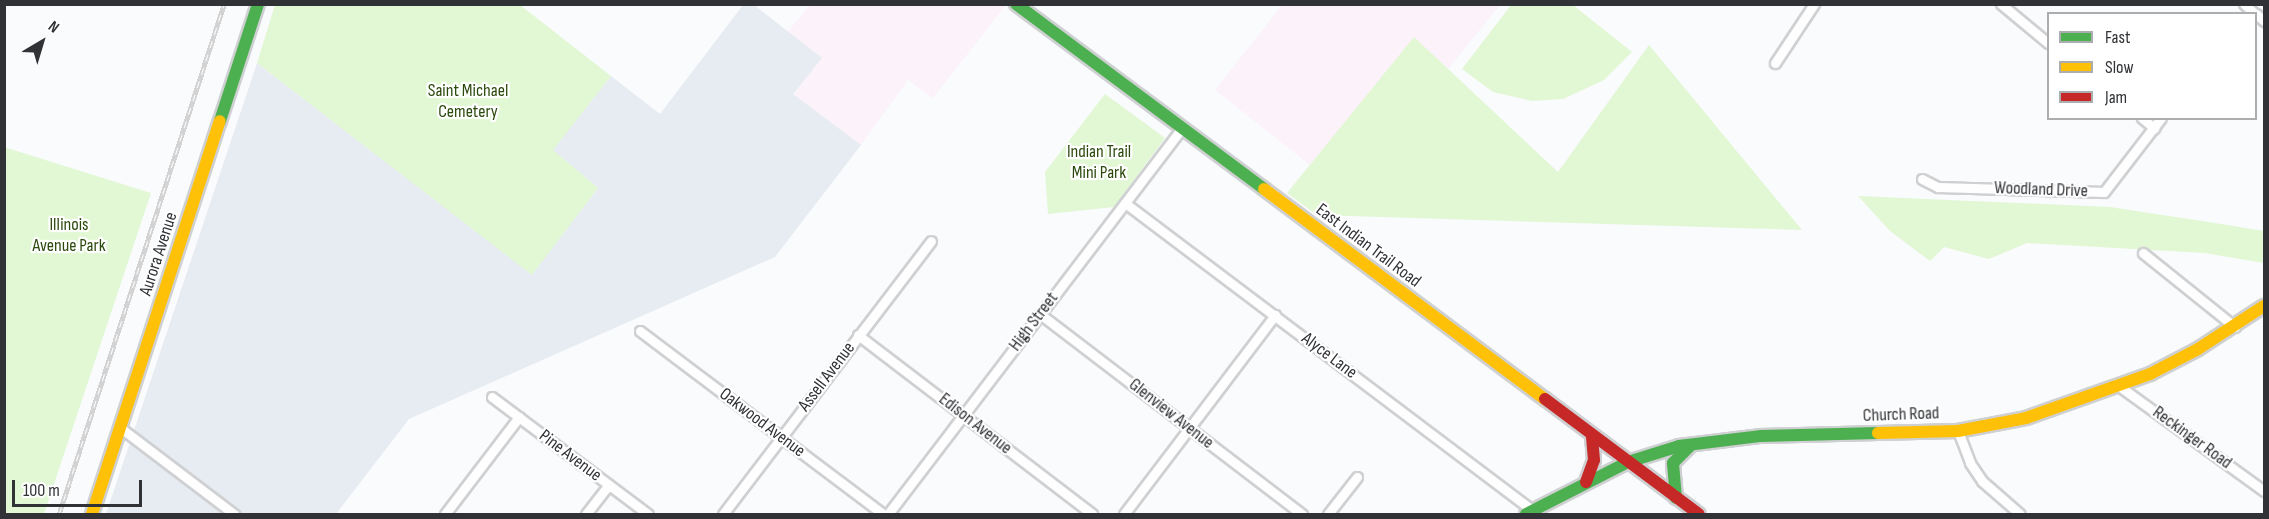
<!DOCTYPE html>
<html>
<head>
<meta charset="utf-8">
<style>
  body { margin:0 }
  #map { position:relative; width:2269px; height:519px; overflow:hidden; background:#fafbfd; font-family:"Sofia Sans Condensed",sans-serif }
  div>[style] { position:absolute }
  .commercial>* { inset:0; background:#fcf2f9 }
  .built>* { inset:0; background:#e6ecf2 }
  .green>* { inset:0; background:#e2f7d4 }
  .roads { filter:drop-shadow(2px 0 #cfd0d2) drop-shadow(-2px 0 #cfd0d2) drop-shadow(0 2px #cfd0d2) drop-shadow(0 -2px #cfd0d2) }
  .street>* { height:9px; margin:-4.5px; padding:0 4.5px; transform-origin:4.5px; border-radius:4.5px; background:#fefeff }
  .fast>* { height:12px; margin:-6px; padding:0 6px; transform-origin:6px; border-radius:6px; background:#4caf50 }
  .slow>* { height:12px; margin:-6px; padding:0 6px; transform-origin:6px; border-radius:6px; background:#ffc107 }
  .jam>* { height:12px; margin:-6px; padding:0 6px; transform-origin:6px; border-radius:6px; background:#c62828 }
  .rail>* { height:4.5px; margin-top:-2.25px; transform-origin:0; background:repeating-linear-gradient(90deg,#fff 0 7px,#d3d3d3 0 14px); box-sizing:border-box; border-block:2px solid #d3d3d3 }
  span { translate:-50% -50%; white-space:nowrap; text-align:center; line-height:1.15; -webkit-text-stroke:4.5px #fff; paint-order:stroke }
  .park-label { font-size:18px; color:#2b490c }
  .street-label { font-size:18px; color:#303235 }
  .frame { position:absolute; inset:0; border:6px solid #303235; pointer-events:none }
  .legend { position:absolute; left:2047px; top:12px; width:210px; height:108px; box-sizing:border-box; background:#fff; border:2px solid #acadae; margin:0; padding:8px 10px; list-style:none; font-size:18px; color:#303235 }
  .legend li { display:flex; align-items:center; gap:12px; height:30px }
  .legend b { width:30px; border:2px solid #acadae }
  .north { position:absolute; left:12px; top:12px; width:60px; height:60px; -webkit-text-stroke:4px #fff; paint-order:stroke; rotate:38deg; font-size:16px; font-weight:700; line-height:24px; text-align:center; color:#303235 }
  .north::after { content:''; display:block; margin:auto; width:21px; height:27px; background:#303235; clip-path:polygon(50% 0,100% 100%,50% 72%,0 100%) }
  .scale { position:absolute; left:12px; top:480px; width:130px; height:27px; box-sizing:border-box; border:3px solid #303235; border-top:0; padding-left:8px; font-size:18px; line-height:21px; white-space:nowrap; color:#303235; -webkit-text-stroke:4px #fff; paint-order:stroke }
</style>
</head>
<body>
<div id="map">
  <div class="commercial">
    <div style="clip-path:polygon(810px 5px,1006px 5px,933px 98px,908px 80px,861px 145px,793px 94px,788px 31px)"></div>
    <div style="clip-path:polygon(1282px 5px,1500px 5px,1448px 69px,1414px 38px,1310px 165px,1215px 90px)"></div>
  </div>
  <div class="built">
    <div style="clip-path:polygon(743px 5px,754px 5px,822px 58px,793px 94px,861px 145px,775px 257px,409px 419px,336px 514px,106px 514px,257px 63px,532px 274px,598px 188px,552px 150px,611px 76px,660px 114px)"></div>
  </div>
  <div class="green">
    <div style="clip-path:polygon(275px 5px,520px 5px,611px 76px,553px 150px,598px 188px,532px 275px,257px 63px)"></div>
    <div style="clip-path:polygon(1511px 5px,1573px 5px,1632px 52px,1604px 80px,1563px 99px,1532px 101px,1493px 92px,1462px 69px)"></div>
    <div style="clip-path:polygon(1414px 37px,1558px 172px,1649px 45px,1802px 230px,1317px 215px,1287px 193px)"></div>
    <div style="clip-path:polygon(1105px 94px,1165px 138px,1114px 207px,1048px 214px,1045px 172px)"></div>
    <div style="clip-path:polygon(4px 147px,151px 193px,44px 514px,5px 514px)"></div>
    <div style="clip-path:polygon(1858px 196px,2110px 207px,2221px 224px,2264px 231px,2264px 263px,2205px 253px,2027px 243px,1989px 259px,1944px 247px,1930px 261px,1890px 231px)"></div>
  </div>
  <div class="roads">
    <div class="street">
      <div style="left:2001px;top:4px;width:61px;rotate:39.7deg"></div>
      <div style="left:2244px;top:4px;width:15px;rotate:42deg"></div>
      <div style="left:2256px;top:14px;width:11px;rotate:41deg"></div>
      <div style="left:1775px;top:63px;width:71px;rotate:-56.5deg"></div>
      <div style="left:2142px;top:118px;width:16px;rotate:40deg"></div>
      <div style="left:1922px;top:179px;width:18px;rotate:27deg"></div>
      <div style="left:1938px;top:187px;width:166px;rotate:1.7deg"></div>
      <div style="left:2104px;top:192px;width:93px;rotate:-52.4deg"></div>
      <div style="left:1125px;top:203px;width:515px;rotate:37.03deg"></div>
      <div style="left:2143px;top:253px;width:118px;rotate:38.8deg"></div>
      <div style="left:1040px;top:314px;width:330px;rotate:37.4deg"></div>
      <div style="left:640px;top:331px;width:304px;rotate:37deg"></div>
      <div style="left:858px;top:335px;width:295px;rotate:37.4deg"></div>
      <div style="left:2119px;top:386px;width:179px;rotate:35.9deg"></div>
      <div style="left:492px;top:397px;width:195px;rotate:36.9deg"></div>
      <div style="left:122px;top:429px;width:141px;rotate:37.2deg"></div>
      <div style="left:1958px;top:431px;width:34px;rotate:69deg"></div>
      <div style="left:1970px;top:463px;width:22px;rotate:56deg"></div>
      <div style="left:1982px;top:481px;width:50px;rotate:41deg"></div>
      <div style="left:445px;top:514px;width:122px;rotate:-52.7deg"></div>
      <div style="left:586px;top:514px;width:37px;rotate:-52deg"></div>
      <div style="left:723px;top:514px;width:343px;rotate:-52.7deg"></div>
      <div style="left:888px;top:514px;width:483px;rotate:-52.7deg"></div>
      <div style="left:1124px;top:514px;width:250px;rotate:-52.8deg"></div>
      <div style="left:1328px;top:514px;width:47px;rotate:-51.9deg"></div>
    </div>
    <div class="fast">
      <div style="left:1016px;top:4px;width:309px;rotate:36.7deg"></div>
      <div style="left:220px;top:121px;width:123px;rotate:-72deg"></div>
      <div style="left:1676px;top:498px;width:35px;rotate:-95deg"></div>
      <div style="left:1673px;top:463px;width:25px;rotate:-45deg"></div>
      <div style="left:1526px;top:514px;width:114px;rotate:-27deg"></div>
      <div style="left:1628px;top:462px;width:53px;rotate:-17.4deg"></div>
      <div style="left:1679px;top:446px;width:83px;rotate:-7deg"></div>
      <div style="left:1761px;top:436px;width:117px;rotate:-1.5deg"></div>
    </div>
    <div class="slow">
      <div style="left:1264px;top:189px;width:351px;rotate:36.8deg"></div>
      <div style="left:1878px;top:433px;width:80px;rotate:-1.4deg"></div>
      <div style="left:1958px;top:431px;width:69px;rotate:-10.8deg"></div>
      <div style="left:2026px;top:418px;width:132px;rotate:-19.5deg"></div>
      <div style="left:2150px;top:374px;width:54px;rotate:-27.5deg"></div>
      <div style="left:2198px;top:349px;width:79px;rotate:-33.1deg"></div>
      <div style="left:92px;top:514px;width:413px;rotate:-72deg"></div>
    </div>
    <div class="jam">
      <div style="left:1545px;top:399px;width:192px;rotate:36.8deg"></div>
      <div style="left:1586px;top:482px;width:23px;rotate:-70deg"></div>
      <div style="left:1594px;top:460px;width:25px;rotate:-95deg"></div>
    </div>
  </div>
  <div class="rail">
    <div style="left:59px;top:514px;width:536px;rotate:-72.07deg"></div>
  </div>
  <div class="park-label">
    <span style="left:468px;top:102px">Saint Michael<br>Cemetery</span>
    <span style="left:1099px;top:163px">Indian Trail<br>Mini Park</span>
    <span style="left:69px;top:236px">Illinois<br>Avenue Park</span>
  </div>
  <div class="street-label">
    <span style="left:2041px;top:190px;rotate:2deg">Woodland Drive</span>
    <span style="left:1368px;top:246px;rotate:37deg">East Indian Trail Road</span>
    <span style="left:159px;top:254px;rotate:-72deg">Aurora Avenue</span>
    <span style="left:1034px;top:322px;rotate:-53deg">High Street</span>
    <span style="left:1329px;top:356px;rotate:37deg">Alyce Lane</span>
    <span style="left:827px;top:377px;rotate:-53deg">Assell Avenue</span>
    <span style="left:1171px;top:414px;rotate:38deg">Glenview Avenue</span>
    <span style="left:1901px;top:415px;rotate:-2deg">Church Road</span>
    <span style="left:762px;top:423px;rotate:37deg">Oakwood Avenue</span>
    <span style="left:975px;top:424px;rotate:38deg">Edison Avenue</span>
    <span style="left:2192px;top:438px;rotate:36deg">Reckinger Road</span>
    <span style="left:570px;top:456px;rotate:37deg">Pine Avenue</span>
  </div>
  <div class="frame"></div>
  <ul class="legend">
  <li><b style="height:8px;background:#4caf50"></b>Fast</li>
  <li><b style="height:8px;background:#ffc107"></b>Slow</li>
  <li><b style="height:8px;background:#c62828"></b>Jam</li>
  </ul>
  <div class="north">N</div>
  <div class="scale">100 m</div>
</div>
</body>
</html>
